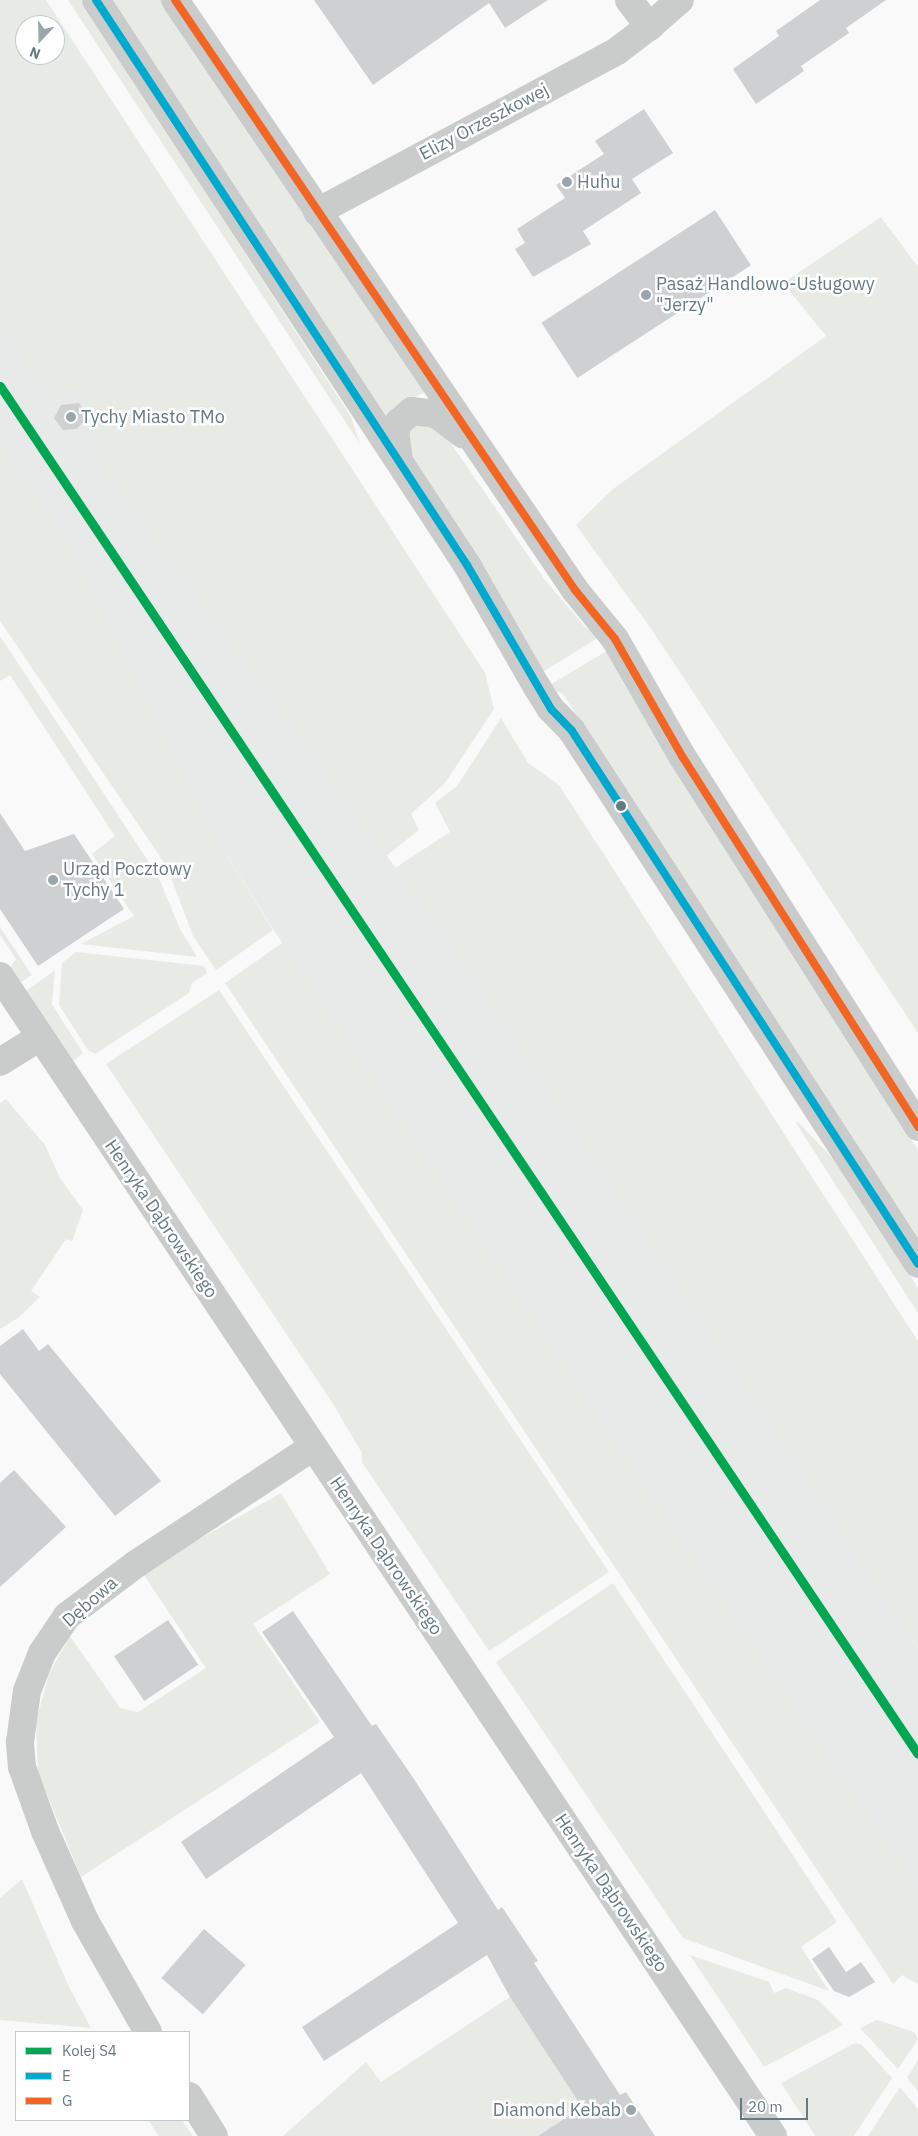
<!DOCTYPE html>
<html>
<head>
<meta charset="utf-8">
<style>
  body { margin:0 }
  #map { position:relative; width:918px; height:2136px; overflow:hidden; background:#f9f9f9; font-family:"IBM Plex Sans",sans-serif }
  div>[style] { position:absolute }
  .built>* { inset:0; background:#e8e9e9 }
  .green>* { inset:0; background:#e8eae6 }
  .building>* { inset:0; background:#ced0d1; transform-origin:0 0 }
  .minor>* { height:28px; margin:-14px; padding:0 14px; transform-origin:14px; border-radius:14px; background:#cacccc }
  .bus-1>* { height:8px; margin:-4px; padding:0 4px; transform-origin:4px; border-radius:4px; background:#00a9ce }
  .bus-2>* { height:8px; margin:-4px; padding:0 4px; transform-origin:4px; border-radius:4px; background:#f26522 }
  .rail-1>* { height:9px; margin:-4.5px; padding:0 4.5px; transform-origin:4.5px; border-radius:4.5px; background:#00a651 }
  .dots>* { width:14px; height:14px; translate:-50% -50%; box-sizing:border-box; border:2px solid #fff; border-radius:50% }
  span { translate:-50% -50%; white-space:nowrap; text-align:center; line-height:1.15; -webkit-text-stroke:5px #fff; paint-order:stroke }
  .street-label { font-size:18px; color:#667a81 }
  .poi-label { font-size:18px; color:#667a81 }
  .left { translate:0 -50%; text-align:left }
  .right { translate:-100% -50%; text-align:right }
  .legend { position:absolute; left:15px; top:2031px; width:175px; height:90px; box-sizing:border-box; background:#fff; border:1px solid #c2cacd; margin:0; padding:6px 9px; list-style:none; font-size:15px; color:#667a81 }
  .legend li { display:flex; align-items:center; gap:10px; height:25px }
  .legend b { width:25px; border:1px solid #c2cacd }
  .north { position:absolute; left:15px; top:15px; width:50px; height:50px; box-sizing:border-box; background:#fff; border:1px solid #c2cacd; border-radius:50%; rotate:201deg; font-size:14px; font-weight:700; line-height:20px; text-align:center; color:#667a81 }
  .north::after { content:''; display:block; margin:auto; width:18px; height:22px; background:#99a6ab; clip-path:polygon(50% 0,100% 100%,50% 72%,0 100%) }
  .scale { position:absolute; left:740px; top:2098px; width:68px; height:22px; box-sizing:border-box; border:2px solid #667a81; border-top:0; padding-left:6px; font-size:15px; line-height:18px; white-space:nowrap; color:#667a81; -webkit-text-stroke:4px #fff; paint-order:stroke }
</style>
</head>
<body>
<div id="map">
  <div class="built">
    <div style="clip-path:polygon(0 326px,52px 401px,74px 389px,106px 436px,89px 448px,447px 938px,918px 1648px,918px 1889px,611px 1438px,285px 948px,213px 833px,45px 507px,0 445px)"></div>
  </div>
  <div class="green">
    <div style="clip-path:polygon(evenodd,0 0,46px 0,485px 673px,494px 709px,445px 783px,411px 814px,419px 830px,386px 856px,88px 448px,105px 436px,74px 389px,52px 402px,0 326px,0 0,25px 25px,55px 25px,55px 55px,25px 55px,25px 25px)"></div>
    <div style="clip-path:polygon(68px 0,81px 0,351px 417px,360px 444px)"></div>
    <div style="clip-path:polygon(112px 0,165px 0,427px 390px,424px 393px,402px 402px,384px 417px)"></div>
    <div style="clip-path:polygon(881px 217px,918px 267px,918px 1033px,652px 630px,576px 525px,613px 489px,826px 336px,783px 283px)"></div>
    <div style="clip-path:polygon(418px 421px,439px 426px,545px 580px,586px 628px,603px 635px,539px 674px,405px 452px,408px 428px)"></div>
    <div style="clip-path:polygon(0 445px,45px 506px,213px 833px,273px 930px,216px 970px,193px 936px,167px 867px,0 621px)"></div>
    <div style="clip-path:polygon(0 636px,158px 876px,180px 929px,197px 957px,81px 944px,134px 916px,92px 854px,115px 836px,10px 675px,0 681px)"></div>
    <div style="clip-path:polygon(612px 648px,671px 760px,918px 1150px,918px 1245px,563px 694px,546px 687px)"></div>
    <div style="clip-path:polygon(501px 718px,528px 763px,559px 785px,918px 1341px,918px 1648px,447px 938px,395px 868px,450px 832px,435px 803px,457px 786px)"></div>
    <div style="clip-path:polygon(0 927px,32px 975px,21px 982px,10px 968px,16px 959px,0 935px)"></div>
    <div style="clip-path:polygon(282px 943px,611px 1438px,918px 1889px,918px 1984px,902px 1975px,893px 1984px,225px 983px)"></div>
    <div style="clip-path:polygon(76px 952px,204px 966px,207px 973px,192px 983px,189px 993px,95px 1054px,88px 1050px,59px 1005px,62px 963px)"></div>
    <div style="clip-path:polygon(55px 970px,52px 1004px,83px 1053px,72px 1062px,25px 992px)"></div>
    <div style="clip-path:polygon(219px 990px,609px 1572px,489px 1651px,362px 1462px,362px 1453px,333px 1404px,106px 1064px)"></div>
    <div style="clip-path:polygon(6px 1099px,45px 1145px,60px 1178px,83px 1210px,72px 1241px,66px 1239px,31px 1291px,40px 1297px,18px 1318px,0 1329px,0 1103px)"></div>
    <div style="clip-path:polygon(798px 1122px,841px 1167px,918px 1288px,918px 1313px,796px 1123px)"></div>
    <div style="clip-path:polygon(281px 1493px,330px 1574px,253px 1624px,320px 1722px,81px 1877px,38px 1772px,36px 1722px,49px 1674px,70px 1636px,120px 1708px,138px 1712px,206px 1668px,144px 1575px,196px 1541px)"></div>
    <div style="clip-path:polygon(613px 1583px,837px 1922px,801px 1947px,829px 1991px,683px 1938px,496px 1662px)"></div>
    <div style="clip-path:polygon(22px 1879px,70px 1989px,91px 2028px,0 2020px,0 1898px)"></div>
    <div style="clip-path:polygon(690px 1955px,769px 1982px,774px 1993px,786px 1988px,818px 2000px,843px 2025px,764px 2067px)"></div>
    <div style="clip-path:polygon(510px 1997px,586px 2112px,568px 2116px,538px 2136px,283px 2136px,366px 2062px,381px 2082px)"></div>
    <div style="clip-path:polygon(877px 2020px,914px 2032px,918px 2039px,898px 2069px,860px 2028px)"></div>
    <div style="clip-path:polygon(855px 2043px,862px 2045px,892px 2078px,854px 2136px,815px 2136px,781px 2083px)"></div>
    <div style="clip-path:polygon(918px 2060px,918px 2091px,907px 2078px)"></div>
    <div style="clip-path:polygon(900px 2087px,918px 2109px,918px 2136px,868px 2136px)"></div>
    <div style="clip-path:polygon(148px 2120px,182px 2120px,193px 2136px,159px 2136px)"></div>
  </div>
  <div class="building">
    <div style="clip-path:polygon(314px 0,548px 0,505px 28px,489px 3px,373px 85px)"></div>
    <div style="clip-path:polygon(820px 0,886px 0,846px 28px,849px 33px,801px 66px,804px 71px,756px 104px,733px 69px,779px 36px,776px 31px)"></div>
    <div style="clip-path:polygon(644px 109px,673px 153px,632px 179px,641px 193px,583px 231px,591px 244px,533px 277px,515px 249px,525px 243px,517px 229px,565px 198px,556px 185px,604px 154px,595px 141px)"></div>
    <div style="left:715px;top:210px;width:66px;height:207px;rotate:57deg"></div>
    <div style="clip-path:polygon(79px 403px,88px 416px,77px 429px,63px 430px,54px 418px,61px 405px)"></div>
    <div style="clip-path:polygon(0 813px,25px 851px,74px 834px,124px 909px,38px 966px,0 909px)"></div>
    <div style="clip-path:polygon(23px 1329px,39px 1351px,48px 1344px,161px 1481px,115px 1516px,0 1374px,0 1346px)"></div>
    <div style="clip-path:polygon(14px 1470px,66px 1527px,0 1587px,0 1483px)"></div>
    <div style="clip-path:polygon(293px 1611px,372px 1726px,376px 1724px,414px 1779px,498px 1910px,502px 1907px,538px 1961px,534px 1963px,620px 2095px,626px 2092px,655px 2136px,538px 2136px,582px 2107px,510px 1997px,487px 1955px,324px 2061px,302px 2027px,458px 1923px,361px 1773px,206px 1879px,181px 1842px,334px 1737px,262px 1632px)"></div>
    <div style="left:168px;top:1620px;width:54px;height:65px;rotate:56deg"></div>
    <div style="left:204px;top:1929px;width:55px;height:65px;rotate:41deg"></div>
    <div style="clip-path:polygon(829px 1947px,846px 1972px,861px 1962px,875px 1982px,849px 1997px,834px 1991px,812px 1959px)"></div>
  </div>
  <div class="minor">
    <div style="left:96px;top:0;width:676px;rotate:56.71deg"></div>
    <div style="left:467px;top:565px;width:141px;rotate:60.2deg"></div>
    <div style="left:537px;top:687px;width:26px;rotate:58deg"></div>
    <div style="left:551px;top:709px;width:30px;rotate:46deg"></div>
    <div style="left:572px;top:731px;width:635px;rotate:57.01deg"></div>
    <div style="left:175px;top:0;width:713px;rotate:55.86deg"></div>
    <div style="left:575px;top:590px;width:63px;rotate:50.8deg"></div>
    <div style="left:615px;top:639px;width:135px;rotate:60.2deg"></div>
    <div style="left:682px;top:756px;width:440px;rotate:57.5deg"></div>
    <div style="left:629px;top:0;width:34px;rotate:53deg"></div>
    <div style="left:649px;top:27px;width:41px;rotate:-41.1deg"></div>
    <div style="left:317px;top:212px;width:340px;rotate:-28.2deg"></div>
    <div style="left:617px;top:51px;width:40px;rotate:-37deg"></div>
    <div style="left:399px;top:460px;width:28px;rotate:-98deg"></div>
    <div style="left:395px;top:432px;width:11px;rotate:-68deg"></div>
    <div style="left:399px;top:422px;width:17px;rotate:-40deg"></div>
    <div style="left:412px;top:411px;width:24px;rotate:7deg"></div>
    <div style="left:436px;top:414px;width:34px;rotate:37deg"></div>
    <div style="left:0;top:976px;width:1394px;rotate:56.32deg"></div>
    <div style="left:0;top:1062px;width:47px;rotate:-32deg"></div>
    <div style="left:148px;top:2032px;width:128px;rotate:-119.6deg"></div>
    <div style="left:85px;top:1921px;width:98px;rotate:-114deg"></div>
    <div style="left:45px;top:1831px;width:68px;rotate:-109.8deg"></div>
    <div style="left:22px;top:1767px;width:25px;rotate:-95deg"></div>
    <div style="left:20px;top:1742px;width:51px;rotate:-82.2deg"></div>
    <div style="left:27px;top:1691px;width:41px;rotate:-68.5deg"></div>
    <div style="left:42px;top:1653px;width:45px;rotate:-56deg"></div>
    <div style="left:67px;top:1616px;width:86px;rotate:-37deg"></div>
    <div style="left:136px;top:1564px;width:212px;rotate:-33.5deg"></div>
    <div style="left:189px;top:2096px;width:47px;rotate:58deg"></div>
  </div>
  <div class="bus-1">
    <div style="left:96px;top:0;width:676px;rotate:56.71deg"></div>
    <div style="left:467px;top:565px;width:167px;rotate:59.7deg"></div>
    <div style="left:551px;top:709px;width:30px;rotate:46deg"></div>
    <div style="left:572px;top:731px;width:635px;rotate:57.01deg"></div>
  </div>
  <div class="bus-2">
    <div style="left:175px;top:0;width:713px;rotate:55.86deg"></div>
    <div style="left:575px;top:590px;width:63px;rotate:50.8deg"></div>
    <div style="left:615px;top:639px;width:135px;rotate:60.2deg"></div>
    <div style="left:682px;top:756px;width:440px;rotate:57.5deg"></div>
  </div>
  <div class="rail-1">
    <div style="left:0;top:386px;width:1647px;rotate:56.14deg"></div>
  </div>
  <div class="dots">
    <div style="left:567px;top:182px;background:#99a6ab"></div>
    <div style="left:646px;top:295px;background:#99a6ab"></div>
    <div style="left:71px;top:417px;background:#99a6ab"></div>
    <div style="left:621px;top:806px;background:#667a81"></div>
    <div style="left:53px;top:880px;background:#99a6ab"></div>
    <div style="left:631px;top:2110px;background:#99a6ab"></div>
  </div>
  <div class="street-label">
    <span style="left:484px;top:122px;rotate:-28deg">Elizy Orzeszkowej</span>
    <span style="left:161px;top:1219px;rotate:56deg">Henryka Dąbrowskiego</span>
    <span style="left:386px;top:1556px;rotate:56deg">Henryka Dąbrowskiego</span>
    <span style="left:90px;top:1602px;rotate:-41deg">Dębowa</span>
    <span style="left:611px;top:1893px;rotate:56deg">Henryka Dąbrowskiego</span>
  </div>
  <div class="poi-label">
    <span class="left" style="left:577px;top:182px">Huhu</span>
    <span class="left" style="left:656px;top:295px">Pasaż Handlowo-Usługowy<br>"Jerzy"</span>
    <span class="left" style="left:81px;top:417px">Tychy Miasto TMo</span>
    <span class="left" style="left:63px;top:880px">Urząd Pocztowy<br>Tychy 1</span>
    <span class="right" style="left:621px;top:2110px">Diamond Kebab</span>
  </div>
  <ul class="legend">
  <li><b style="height:6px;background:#00a651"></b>Kolej S4</li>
  <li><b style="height:6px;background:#00a9ce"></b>E</li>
  <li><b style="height:6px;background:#f26522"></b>G</li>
  </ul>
  <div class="north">N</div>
  <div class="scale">20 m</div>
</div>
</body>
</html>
